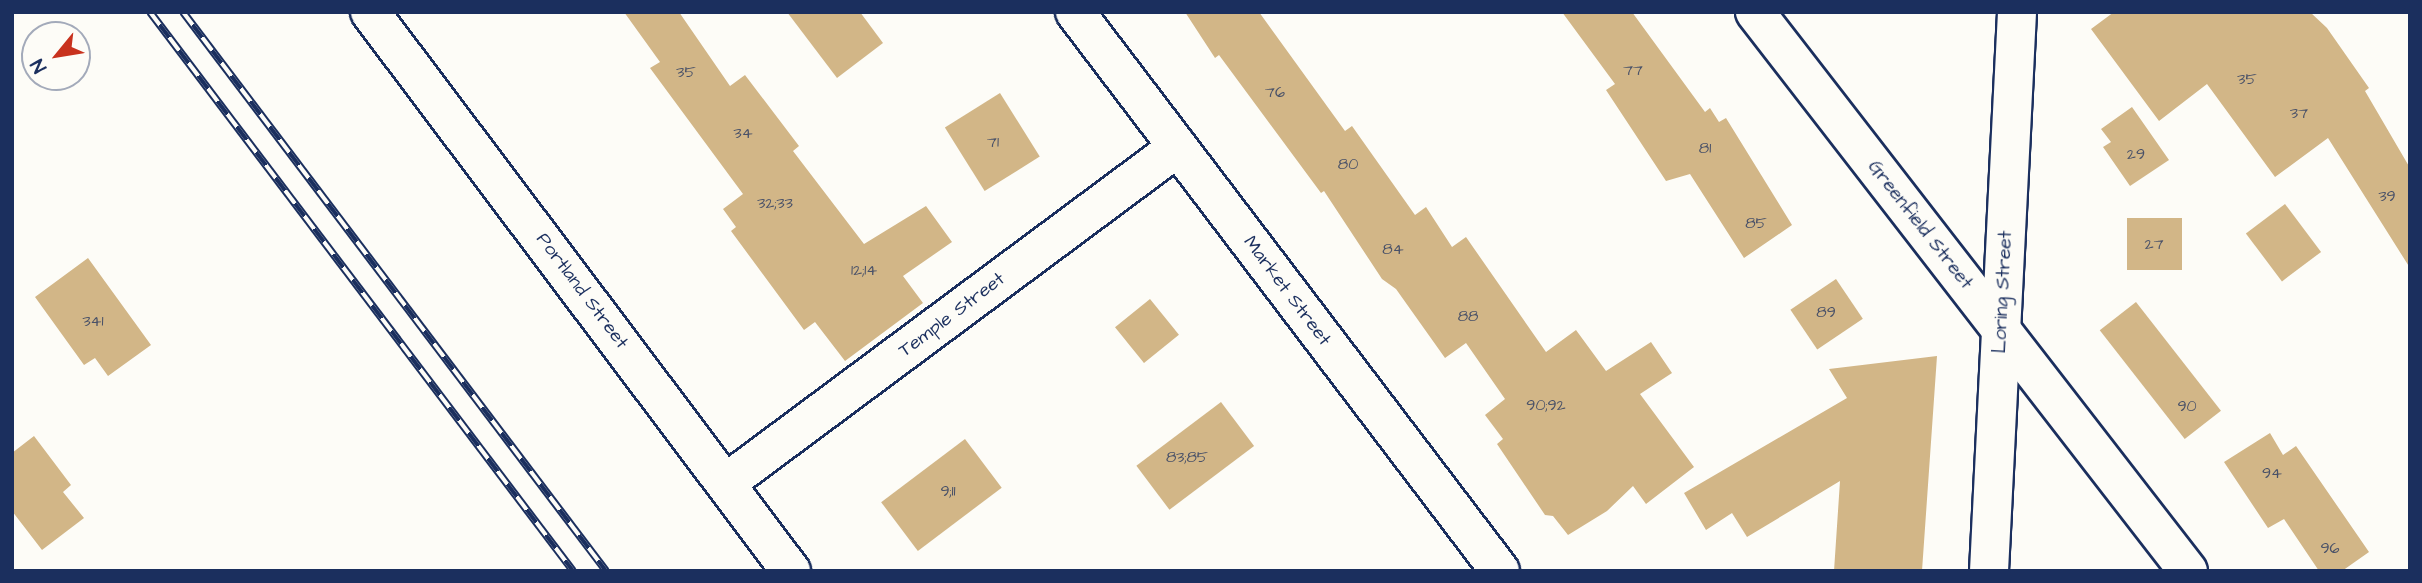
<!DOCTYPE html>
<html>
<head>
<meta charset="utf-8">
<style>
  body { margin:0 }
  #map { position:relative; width:2422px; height:583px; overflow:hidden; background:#fdfcf7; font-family:"Architects Daughter",sans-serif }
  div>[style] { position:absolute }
  .building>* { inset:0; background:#d2b687; transform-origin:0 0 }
  .roads { filter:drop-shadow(2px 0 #1b2f5e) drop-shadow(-2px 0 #1b2f5e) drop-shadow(0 2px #1b2f5e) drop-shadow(0 -2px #1b2f5e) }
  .minor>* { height:38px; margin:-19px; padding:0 19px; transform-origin:19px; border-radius:19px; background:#fdfcf7 }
  .rail>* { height:8px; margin-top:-4px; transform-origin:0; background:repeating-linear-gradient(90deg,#fdfcf7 0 16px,#1b2f5e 0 32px); box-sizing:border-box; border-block:2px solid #1b2f5e }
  span { translate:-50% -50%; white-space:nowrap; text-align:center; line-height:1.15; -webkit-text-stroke:5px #fdfcf7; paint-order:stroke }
  .number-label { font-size:16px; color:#495168 }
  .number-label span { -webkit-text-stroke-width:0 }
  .street-label { font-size:19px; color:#1b2f5e }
  .frame { position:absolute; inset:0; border:14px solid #1b2f5e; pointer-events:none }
  .north { position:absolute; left:21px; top:21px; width:70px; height:70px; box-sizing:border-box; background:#fdfcf7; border:2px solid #a3aaba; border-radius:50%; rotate:240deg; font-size:19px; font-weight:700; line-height:28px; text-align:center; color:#1b2f5e }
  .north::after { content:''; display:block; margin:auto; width:24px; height:32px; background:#c8321e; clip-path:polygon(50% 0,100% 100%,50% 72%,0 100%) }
</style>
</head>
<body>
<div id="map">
  <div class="building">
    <div style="clip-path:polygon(624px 12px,679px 12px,730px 86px,745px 75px,799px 146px,793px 151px,864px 244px,926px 206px,952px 242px,903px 276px,923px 303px,845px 361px,815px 322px,804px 330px,731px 231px,736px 227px,723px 209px,743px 194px,650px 68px,660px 62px)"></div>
    <div style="clip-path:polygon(787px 12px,860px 12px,883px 43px,837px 78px)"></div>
    <div style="clip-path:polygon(1185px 12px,1259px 12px,1345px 131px,1352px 126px,1415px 215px,1426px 207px,1452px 247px,1466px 237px,1546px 352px,1576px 330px,1606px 371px,1651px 342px,1672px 373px,1640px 394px,1694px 467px,1646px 504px,1633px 486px,1607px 511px,1568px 535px,1553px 516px,1545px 515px,1497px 444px,1503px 439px,1485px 415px,1505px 399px,1466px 343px,1445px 358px,1396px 289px,1382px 279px,1324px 191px,1321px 193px,1219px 55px,1215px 58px)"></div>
    <div style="clip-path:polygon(1562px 12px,1632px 12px,1705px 112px,1710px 108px,1719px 122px,1726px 118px,1792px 225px,1744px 258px,1690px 174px,1666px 181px,1606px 90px,1615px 84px)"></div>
    <div style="clip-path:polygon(2114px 12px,2310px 12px,2327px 28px,2369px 88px,2365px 91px,2410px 168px,2410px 268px,2328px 138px,2275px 177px,2207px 84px,2159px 121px,2091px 29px)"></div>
    <div style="left:1000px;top:93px;width:75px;height:65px;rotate:58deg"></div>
    <div style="clip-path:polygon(2132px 107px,2169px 160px,2130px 186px,2103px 147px,2111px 142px,2101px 129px)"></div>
    <div style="left:2285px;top:204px;width:60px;height:49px;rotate:53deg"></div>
    <div style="left:2127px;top:218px;width:55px;height:52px"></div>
    <div style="clip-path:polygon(88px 258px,151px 345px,108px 376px,95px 358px,84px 365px,35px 297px)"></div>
    <div style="left:1836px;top:279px;width:48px;height:55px;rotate:56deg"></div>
    <div style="left:1150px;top:299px;width:46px;height:45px;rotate:51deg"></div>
    <div style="left:2136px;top:302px;width:138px;height:46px;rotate:52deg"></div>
    <div style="clip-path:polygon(1937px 356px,1922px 571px,1834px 571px,1840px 481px,1747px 537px,1732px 513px,1706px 530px,1684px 493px,1847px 398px,1829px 369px)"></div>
    <div style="left:1221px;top:402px;width:55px;height:106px;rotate:53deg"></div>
    <div style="clip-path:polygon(2270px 433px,2283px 455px,2296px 446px,2369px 552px,2342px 571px,2319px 571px,2284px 519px,2268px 528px,2224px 462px)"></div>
    <div style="clip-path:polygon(34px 436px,71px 485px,63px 492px,84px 518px,42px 550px,12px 511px,12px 453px)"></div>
    <div style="left:965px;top:439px;width:61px;height:105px;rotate:53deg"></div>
  </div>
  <div class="roads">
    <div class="minor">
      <div style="left:370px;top:12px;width:700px;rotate:53.02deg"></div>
      <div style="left:1075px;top:12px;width:702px;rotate:52.75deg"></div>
      <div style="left:1755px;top:12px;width:707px;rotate:52.24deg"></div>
      <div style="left:726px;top:483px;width:563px;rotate:-36.63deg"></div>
      <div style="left:1989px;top:571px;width:560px;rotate:-87.13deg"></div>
    </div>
  </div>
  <div class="rail">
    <div style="left:150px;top:12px;width:701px;rotate:52.88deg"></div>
    <div style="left:183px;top:12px;width:701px;rotate:52.88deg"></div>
  </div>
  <div class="number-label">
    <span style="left:1633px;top:70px">77</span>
    <span style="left:686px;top:72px">35</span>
    <span style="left:2247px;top:79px">35</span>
    <span style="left:1275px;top:92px">76</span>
    <span style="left:2299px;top:113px">37</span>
    <span style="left:743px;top:133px">34</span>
    <span style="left:993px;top:142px">71</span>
    <span style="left:1705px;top:148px">81</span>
    <span style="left:2136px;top:154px">29</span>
    <span style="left:1348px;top:164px">80</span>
    <span style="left:2387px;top:196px">39</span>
    <span style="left:775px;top:203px">32;33</span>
    <span style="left:1756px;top:223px">85</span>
    <span style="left:2154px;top:244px">27</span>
    <span style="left:1393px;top:249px">84</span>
    <span style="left:864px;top:270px">12;14</span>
    <span style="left:1826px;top:312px">89</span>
    <span style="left:1468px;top:316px">88</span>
    <span style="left:93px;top:321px">341</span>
    <span style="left:1546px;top:405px">90;92</span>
    <span style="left:2187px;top:406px">90</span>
    <span style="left:1187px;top:457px">83;85</span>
    <span style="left:2272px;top:473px">94</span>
    <span style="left:948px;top:491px">9;11</span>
    <span style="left:2330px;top:548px">96</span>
  </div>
  <div class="street-label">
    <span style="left:1920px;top:225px;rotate:52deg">Greenfield Street</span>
    <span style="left:582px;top:291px;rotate:53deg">Portland Street</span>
    <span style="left:1287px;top:291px;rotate:53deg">Market Street</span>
    <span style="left:2003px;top:292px;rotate:-87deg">Loring Street</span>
    <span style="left:952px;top:315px;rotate:-37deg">Temple Street</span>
  </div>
  <div class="frame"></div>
  <div class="north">N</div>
</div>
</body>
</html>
